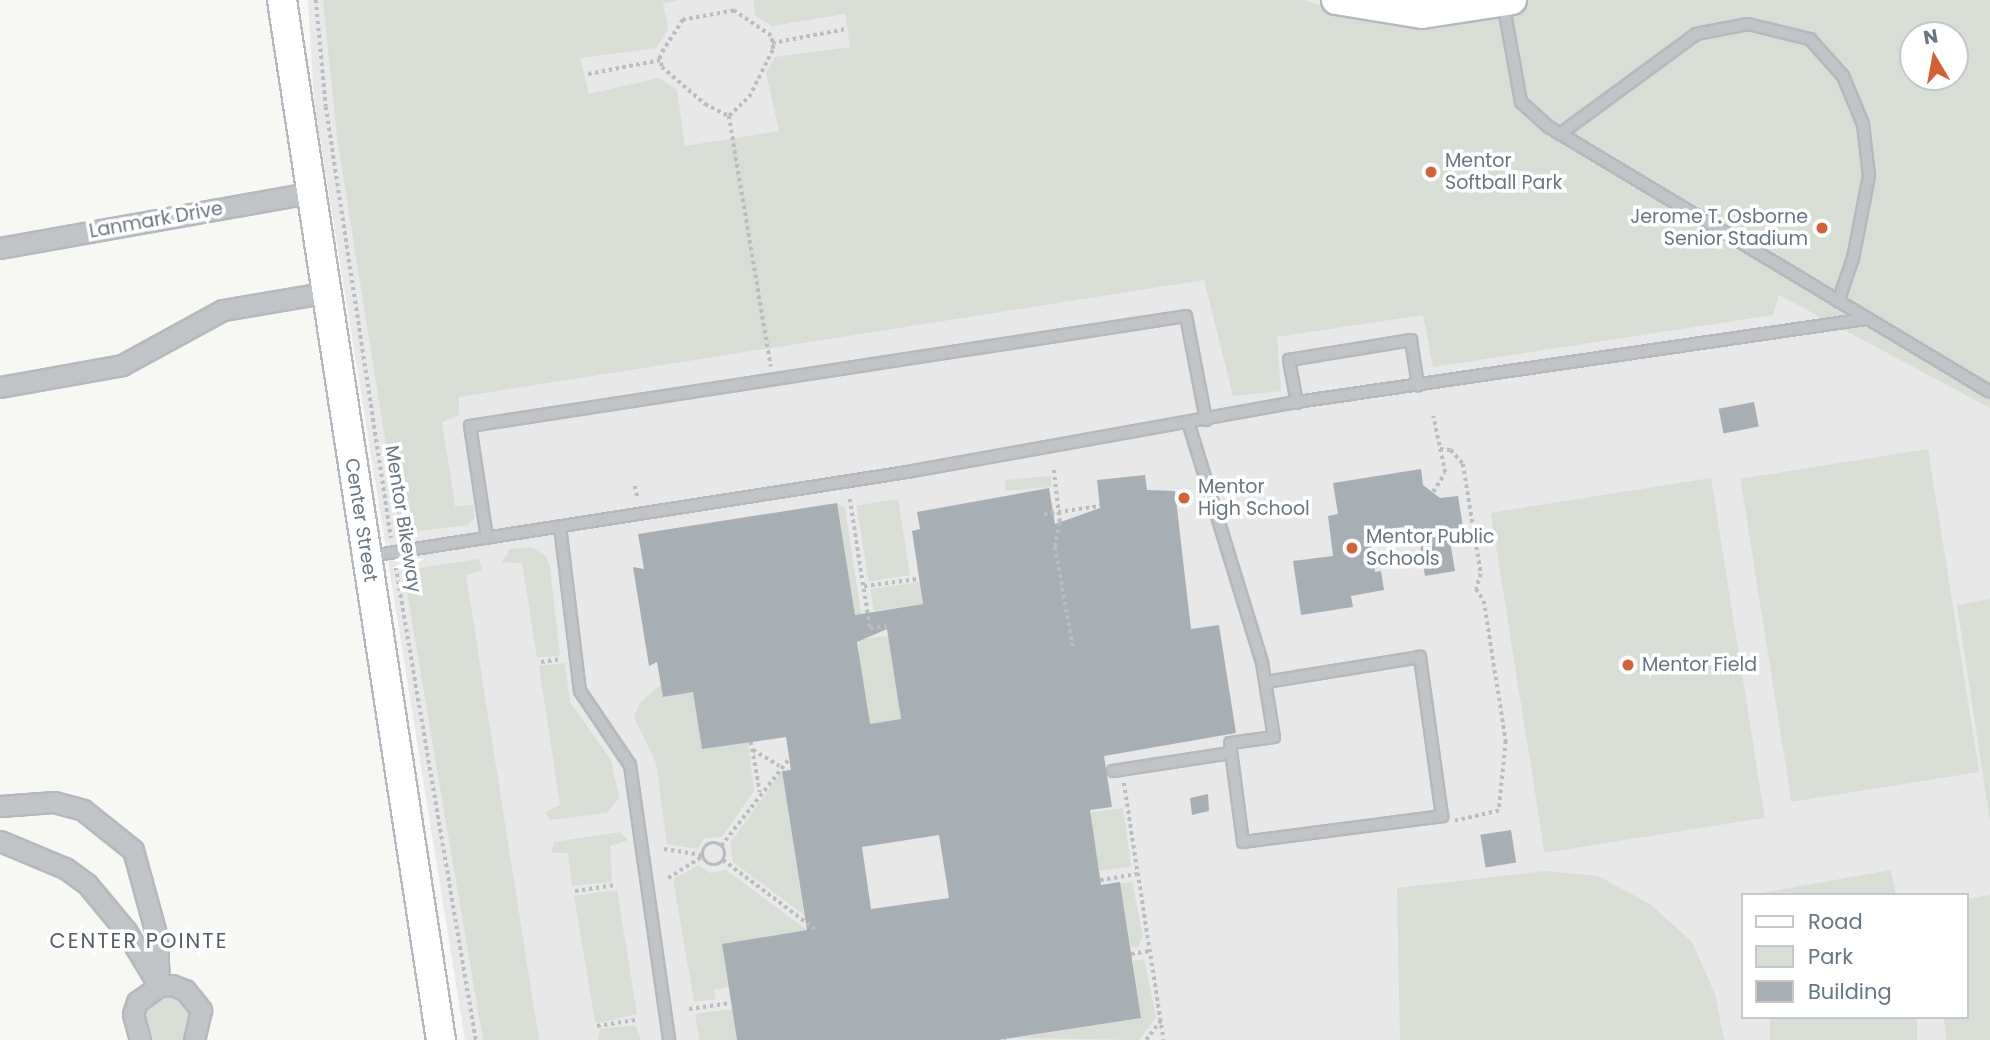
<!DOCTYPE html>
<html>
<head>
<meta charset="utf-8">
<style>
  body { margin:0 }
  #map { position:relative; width:1990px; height:1040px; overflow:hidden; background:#f7f7f4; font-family:Poppins,sans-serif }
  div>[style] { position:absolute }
  .built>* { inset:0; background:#e7e8e7 }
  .green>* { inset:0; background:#d8ddd5; transform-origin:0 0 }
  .building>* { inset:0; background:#a8afb4; transform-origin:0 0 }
  .path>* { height:3.5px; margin-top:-1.75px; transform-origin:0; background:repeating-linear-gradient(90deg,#babdbf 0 3.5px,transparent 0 7px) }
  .path>.ring { margin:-1.75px; padding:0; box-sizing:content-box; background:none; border:3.5px solid #babdbf; border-radius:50% }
  .roads { filter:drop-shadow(2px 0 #b5b9bd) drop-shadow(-2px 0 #b5b9bd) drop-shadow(0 2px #b5b9bd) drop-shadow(0 -2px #b5b9bd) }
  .lane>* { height:10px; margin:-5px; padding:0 5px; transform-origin:5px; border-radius:5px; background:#c0c4c7 }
  .street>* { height:19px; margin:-9.5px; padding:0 9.5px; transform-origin:9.5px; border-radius:9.5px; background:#c0c4c7 }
  .secondary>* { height:28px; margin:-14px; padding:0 14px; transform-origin:14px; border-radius:14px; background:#fff }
  .dots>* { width:19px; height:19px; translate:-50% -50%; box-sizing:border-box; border:4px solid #fff; border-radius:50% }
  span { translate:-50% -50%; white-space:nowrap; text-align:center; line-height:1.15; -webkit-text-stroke:7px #fff; paint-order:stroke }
  .poi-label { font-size:19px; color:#687682 }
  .left { translate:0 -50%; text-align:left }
  .right { translate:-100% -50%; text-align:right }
  .street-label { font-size:19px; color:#687682 }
  .neighbourhood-label { font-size:21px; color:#555f68; letter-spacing:2px }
  .legend { position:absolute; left:1741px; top:893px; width:228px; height:126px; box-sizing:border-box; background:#fff; border:2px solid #c3c8cd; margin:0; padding:9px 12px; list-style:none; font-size:21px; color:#687682 }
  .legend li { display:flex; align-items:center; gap:14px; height:35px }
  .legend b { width:35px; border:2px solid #c3c8cd }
  .north { position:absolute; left:1899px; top:21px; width:70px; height:70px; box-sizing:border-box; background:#fff; border:2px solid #c3c8cd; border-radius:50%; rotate:350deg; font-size:19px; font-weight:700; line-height:28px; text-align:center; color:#687682 }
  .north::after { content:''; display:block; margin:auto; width:24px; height:32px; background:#d46136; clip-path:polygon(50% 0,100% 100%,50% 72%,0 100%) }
</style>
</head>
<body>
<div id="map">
  <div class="built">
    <div style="clip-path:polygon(evenodd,308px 0,1990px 0,1990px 1040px,465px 1040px,314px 100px,308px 0,1913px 35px,1955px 35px,1955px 77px,1913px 77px,1913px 35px,308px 0,1743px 895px,1967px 895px,1967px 1017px,1743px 1017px,1743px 895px)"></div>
  </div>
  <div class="green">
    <div style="clip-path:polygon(evenodd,323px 0,680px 0,663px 3px,668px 29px,656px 48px,580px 58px,589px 94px,659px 78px,677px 90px,685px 146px,779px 131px,766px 73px,775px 57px,850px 47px,845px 14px,772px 26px,755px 16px,753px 0,1304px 0,1373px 22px,1419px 25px,1423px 0,1990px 0,1990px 408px,1779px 295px,1773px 315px,1433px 367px,1423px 315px,1277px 337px,1281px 391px,1233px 396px,1204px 280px,459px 397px,459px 415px,442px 422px,455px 506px,473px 505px,474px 518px,468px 525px,400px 533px,337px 138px,323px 0,1913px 35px,1955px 35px,1955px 77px,1913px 77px,1913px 35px)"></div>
    <div style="left:1928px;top:449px;width:327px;height:190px;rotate:81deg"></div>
    <div style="left:1051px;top:476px;width:11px;height:46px;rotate:85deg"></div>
    <div style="left:1711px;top:478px;width:344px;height:223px;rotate:81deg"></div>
    <div style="left:898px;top:499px;width:77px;height:42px;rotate:81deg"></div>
    <div style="clip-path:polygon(837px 503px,845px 508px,865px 639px,888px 636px,901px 719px,859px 726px,859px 640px)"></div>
    <div style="clip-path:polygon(531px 547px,546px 556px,550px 567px,560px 656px,537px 657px,522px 563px,502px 562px,510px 549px)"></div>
    <div style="clip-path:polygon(479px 559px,482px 570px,466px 575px,539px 1040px,483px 1040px,405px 581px,420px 568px)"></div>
    <div style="left:920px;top:582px;width:22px;height:50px;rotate:82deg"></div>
    <div style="clip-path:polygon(1990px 599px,1990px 822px,1957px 605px)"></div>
    <div style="clip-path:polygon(565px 663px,570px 702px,611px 760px,619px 797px,607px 813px,550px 820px,545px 812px,560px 805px,539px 666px)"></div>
    <div style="clip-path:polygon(661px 684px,663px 697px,693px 692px,702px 749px,748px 742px,754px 791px,722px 837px,705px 838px,697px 849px,667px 844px,656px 763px,634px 717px,640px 703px)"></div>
    <div style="clip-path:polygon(782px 771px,804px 915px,733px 862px,730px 843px)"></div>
    <div style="left:1123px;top:808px;width:59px;height:33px;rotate:82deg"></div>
    <div style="clip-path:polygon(620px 832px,628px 840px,610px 846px,612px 882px,572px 886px,568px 853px,551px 853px,554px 842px)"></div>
    <div style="clip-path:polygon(699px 865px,710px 873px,726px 870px,807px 930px,722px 944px,728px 987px,714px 990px,716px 999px,694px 1002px,673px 879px)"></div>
    <div style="clip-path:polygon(1891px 870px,1896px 895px,1750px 895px)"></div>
    <div style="clip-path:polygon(1545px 871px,1598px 876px,1650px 904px,1692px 942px,1715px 994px,1724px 1040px,1400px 1040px,1397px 888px)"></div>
    <div style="clip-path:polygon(1132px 882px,1143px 935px,1138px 947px,1131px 947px,1120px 883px)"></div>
    <div style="clip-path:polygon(617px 890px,637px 1014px,599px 1023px,595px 1022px,574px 896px)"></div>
    <div style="clip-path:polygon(1990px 895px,1990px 1040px,1946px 1040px,1944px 1017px,1967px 1017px,1967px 899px)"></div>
    <div style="clip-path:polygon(1144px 959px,1156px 1017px,1139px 1040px,1014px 1038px,1141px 1018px,1133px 961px)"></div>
    <div style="clip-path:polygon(167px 991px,190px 1005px,194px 1030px,185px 1040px,148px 1040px,140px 1009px)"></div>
    <div style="clip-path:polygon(732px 1009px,737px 1040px,699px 1040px,695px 1014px)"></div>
    <div style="left:1770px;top:1017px;width:147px;height:23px"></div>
    <div style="clip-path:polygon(635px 1025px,641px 1040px,598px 1040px,600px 1029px)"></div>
  </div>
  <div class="building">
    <div style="left:1754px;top:402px;width:25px;height:36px;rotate:79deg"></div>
    <div style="clip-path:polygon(1421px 469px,1423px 485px,1440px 498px,1458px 496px,1464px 533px,1449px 535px,1455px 571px,1425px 576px,1419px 538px,1404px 527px,1370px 531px,1375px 572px,1381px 571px,1384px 590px,1351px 596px,1353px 607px,1301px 615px,1293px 561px,1333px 556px,1328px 516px,1338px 514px,1333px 483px)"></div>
    <div style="clip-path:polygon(evenodd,1145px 475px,1147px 490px,1175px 491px,1191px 629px,1219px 625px,1236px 733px,1104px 756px,1112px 807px,1090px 810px,1101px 885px,1120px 882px,1141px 1018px,998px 1040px,737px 1040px,722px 944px,807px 930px,782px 771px,791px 770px,786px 737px,702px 749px,693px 692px,663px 697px,657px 662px,649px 666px,633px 567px,644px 569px,638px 534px,837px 503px,855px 615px,923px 604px,912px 531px,920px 529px,917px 512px,1049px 488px,1055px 524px,1100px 508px,1097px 480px,1145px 475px,887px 629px,901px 719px,870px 724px,857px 642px,887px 629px,1145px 475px,939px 835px,949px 898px,871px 909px,862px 847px,939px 835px)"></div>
    <div style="clip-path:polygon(1208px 794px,1209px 811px,1192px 815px,1190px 798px)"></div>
    <div style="left:1511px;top:830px;width:33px;height:31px;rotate:81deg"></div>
  </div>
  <div class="path">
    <div style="left:316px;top:0;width:107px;rotate:84.7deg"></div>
    <div style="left:326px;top:107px;width:436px;rotate:81.4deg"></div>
    <div style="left:772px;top:43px;width:75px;rotate:-10.7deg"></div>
    <div style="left:588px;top:74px;width:74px;rotate:-10.9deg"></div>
    <div style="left:729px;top:116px;width:28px;rotate:-44deg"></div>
    <div style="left:749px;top:97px;width:54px;rotate:-63.4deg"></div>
    <div style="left:773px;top:49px;width:13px;rotate:-99deg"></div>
    <div style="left:771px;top:36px;width:45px;rotate:-146deg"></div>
    <div style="left:734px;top:11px;width:52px;rotate:170deg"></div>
    <div style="left:683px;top:20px;width:43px;rotate:122.6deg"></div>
    <div style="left:660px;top:56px;width:11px;rotate:80deg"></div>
    <div style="left:662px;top:67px;width:57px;rotate:40.7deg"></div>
    <div style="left:705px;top:104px;width:27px;rotate:27deg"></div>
    <div style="left:729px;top:116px;width:254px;rotate:80.5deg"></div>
    <div style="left:1440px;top:449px;width:11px;rotate:5deg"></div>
    <div style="left:1451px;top:450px;width:18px;rotate:49deg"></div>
    <div style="left:1463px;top:464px;width:111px;rotate:80.7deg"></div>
    <div style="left:1481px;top:574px;width:16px;rotate:108deg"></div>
    <div style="left:1476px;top:589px;width:14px;rotate:56deg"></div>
    <div style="left:1484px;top:601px;width:142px;rotate:81.1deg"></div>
    <div style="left:1506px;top:741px;width:70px;rotate:95.7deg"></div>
    <div style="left:1499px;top:811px;width:45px;rotate:167.2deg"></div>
    <div style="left:1054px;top:470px;width:53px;rotate:83.5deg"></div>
    <div style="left:1060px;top:523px;width:25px;rotate:102deg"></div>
    <div style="left:1055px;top:547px;width:101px;rotate:79.7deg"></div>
    <div style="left:635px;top:486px;width:14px;rotate:78deg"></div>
    <div style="left:1433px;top:492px;width:22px;rotate:-58deg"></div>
    <div style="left:1445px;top:473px;width:58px;rotate:-101.9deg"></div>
    <div style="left:850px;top:499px;width:131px;rotate:81.2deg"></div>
    <div style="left:870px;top:628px;width:17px;rotate:-7deg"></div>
    <div style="left:1044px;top:514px;width:57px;rotate:-8.1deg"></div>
    <div style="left:396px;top:567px;width:480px;rotate:80.4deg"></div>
    <div style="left:864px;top:586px;width:55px;rotate:-7.3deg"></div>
    <div style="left:541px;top:662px;width:21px;rotate:-8deg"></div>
    <div style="left:751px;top:742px;width:51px;rotate:79.8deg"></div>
    <div style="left:753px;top:750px;width:31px;rotate:31deg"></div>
    <div style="left:1124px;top:783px;width:260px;rotate:81.2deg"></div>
    <div class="ring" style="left:703px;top:843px;width:18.5px;height:18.5px"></div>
    <div style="left:721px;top:846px;width:110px;rotate:-52deg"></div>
    <div style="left:664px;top:849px;width:39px;rotate:9deg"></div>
    <div style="left:723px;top:860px;width:115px;rotate:36.9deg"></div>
    <div style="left:668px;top:878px;width:41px;rotate:-32.2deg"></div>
    <div style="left:1100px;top:880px;width:38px;rotate:-9deg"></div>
    <div style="left:575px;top:891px;width:41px;rotate:-8.3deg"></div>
    <div style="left:1131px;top:954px;width:19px;rotate:-9deg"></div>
    <div style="left:689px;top:1009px;width:42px;rotate:-8.1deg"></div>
    <div style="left:597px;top:1026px;width:39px;rotate:-9deg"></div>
    <div style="left:1005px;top:1039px;width:1px;rotate:45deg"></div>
    <div style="left:1146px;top:1040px;width:25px;rotate:-53deg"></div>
  </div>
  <div class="roads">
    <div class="lane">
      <div style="left:1503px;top:2px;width:102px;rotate:79.8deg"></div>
      <div style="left:1521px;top:102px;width:38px;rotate:42deg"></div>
      <div style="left:1549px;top:127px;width:514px;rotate:31deg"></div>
      <div style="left:1560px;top:134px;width:169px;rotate:-36.3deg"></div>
      <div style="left:1696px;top:34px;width:53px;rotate:-10.9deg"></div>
      <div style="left:1748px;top:24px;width:64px;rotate:13.6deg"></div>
      <div style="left:1810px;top:39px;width:50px;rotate:48.3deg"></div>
      <div style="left:1843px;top:76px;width:52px;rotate:67.4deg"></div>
      <div style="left:1863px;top:124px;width:52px;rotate:83.4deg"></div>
      <div style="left:1869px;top:176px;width:84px;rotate:101deg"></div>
      <div style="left:1853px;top:258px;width:46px;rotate:108.8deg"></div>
      <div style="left:1297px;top:403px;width:44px;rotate:-100.5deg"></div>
      <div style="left:1289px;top:360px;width:124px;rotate:-9.3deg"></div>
      <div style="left:1411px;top:340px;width:46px;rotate:81.2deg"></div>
      <div style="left:1189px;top:425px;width:249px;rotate:72.9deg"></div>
      <div style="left:1262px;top:663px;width:75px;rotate:80.8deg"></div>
      <div style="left:1274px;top:737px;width:44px;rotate:172.2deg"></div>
      <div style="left:1230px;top:743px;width:100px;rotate:82.5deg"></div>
      <div style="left:1243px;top:842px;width:201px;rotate:-7.4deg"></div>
      <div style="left:1442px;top:816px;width:161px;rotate:-97.9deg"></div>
      <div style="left:1420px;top:657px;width:156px;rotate:170.8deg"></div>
      <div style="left:560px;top:526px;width:166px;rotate:83.1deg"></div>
      <div style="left:580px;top:691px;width:89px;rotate:56deg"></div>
      <div style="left:630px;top:765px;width:278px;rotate:81.9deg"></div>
      <div style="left:487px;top:538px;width:113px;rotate:-98.6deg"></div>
      <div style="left:470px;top:426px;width:724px;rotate:-8.73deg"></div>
      <div style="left:1186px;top:316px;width:106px;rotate:79.1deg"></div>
      <div style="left:370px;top:556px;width:544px;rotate:-8.89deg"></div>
      <div style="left:907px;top:472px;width:389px;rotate:-10.2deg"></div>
      <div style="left:1290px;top:403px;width:582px;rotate:-8.3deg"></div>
      <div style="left:1113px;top:771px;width:119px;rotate:-8.7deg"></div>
    </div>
    <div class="street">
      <div style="left:0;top:248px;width:318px;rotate:-10.1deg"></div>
      <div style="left:0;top:387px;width:124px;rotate:-10.2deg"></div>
      <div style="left:122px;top:365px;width:115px;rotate:-28.6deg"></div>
      <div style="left:223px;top:310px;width:108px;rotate:-9.6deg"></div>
      <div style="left:0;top:806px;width:54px;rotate:-4.2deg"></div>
      <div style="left:54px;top:802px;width:30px;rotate:15deg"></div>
      <div style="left:83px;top:810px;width:64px;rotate:38.7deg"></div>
      <div style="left:133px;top:850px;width:90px;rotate:74.6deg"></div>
      <div style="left:157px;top:937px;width:49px;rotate:87.7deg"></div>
      <div style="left:0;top:841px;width:70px;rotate:22.6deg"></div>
      <div style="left:65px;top:868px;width:27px;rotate:36deg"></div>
      <div style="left:87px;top:884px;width:61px;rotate:50.3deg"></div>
      <div style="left:126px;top:931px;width:64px;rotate:59deg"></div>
      <div style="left:140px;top:1040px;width:27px;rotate:-105deg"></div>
      <div style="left:133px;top:1014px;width:13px;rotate:-72deg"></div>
      <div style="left:137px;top:1002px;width:27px;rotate:-36deg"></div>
      <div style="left:159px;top:986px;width:13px;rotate:-4deg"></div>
      <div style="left:172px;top:985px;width:14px;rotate:21deg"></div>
      <div style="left:185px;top:990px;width:26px;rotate:51deg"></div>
      <div style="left:201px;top:1010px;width:31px;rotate:103deg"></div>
    </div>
    <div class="secondary">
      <div style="left:282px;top:0;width:1052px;rotate:81.31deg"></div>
      <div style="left:1336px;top:0;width:87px;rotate:9.2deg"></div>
      <div style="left:1422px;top:14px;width:91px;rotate:-8.8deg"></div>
    </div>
  </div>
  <div class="dots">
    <div style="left:1431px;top:172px;background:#d46136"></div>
    <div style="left:1822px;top:228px;background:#d46136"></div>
    <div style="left:1184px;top:498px;background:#d46136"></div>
    <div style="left:1352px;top:548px;background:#d46136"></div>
    <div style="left:1628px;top:665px;background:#d46136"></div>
  </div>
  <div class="poi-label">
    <span class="left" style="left:1445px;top:172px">Mentor<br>Softball Park</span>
    <span class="right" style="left:1808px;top:228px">Jerome T. Osborne<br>Senior Stadium</span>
    <span class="left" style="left:1198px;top:498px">Mentor<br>High School</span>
    <span class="left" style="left:1366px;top:548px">Mentor Public<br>Schools</span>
    <span class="left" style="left:1642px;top:665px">Mentor Field</span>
  </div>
  <div class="street-label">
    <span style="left:156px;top:220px;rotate:-10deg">Lanmark Drive</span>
    <span style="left:403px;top:519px;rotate:81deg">Mentor Bikeway</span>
    <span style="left:361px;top:520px;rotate:81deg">Center Street</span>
  </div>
  <div class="neighbourhood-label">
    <span style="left:139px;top:941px">CENTER POINTE</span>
  </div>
  <ul class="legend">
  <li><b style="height:9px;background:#fff"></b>Road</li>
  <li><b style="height:19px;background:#d8ddd5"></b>Park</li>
  <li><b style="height:19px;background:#a8afb4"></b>Building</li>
  </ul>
  <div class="north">N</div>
</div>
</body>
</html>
